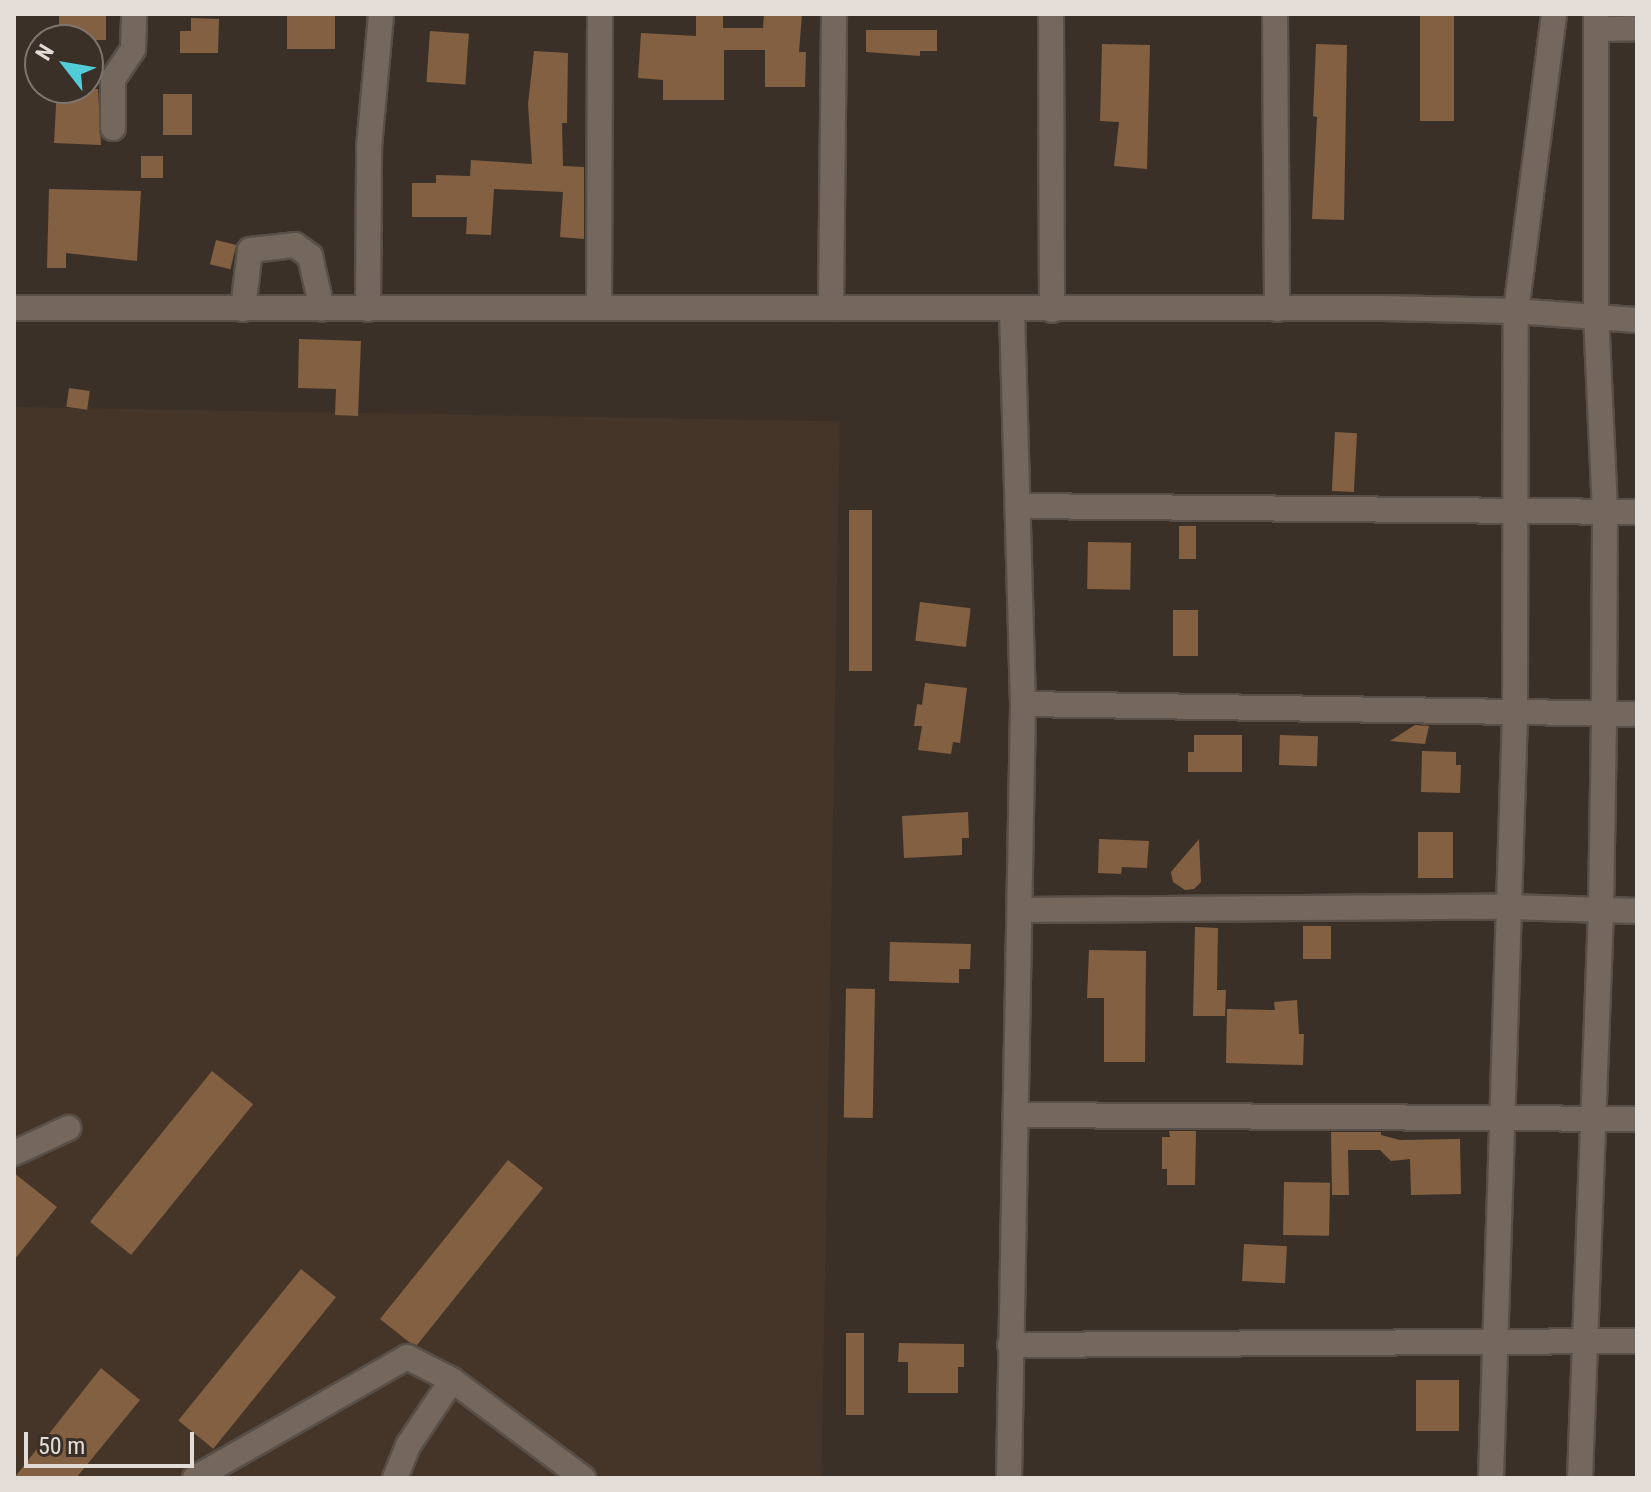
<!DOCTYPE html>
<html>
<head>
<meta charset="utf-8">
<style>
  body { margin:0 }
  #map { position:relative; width:1651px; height:1492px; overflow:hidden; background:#3b3028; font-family:"Roboto Condensed",sans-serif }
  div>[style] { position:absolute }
  .built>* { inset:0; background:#453528; transform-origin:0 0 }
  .building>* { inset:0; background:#836042; transform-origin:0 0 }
  .roads { filter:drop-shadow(2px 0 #584f48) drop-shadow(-2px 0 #584f48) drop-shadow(0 2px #584f48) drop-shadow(0 -2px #584f48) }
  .minor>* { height:24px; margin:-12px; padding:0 12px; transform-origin:12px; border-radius:12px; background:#74685e }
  span { translate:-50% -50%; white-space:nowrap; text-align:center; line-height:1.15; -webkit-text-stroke:8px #3b3028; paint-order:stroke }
  .frame { position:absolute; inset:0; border:16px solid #e4ddd7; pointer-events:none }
  .north { position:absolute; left:24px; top:24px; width:80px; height:80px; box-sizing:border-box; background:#3b3028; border:2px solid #7f756e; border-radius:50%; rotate:301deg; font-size:22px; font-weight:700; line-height:32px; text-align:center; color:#e4ddd7 }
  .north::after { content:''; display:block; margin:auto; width:28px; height:36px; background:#52ccd6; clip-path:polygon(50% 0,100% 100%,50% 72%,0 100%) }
  .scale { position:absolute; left:24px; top:1432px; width:170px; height:36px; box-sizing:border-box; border:4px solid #e4ddd7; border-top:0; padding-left:10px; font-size:24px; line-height:28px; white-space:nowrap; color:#e4ddd7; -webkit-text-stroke:6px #3b3028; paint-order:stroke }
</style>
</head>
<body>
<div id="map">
  <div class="built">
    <div style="left:14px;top:407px;width:826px;height:1071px;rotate:1deg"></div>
  </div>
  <div class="building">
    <div style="left:59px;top:14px;width:47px;height:26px"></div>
    <div style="left:287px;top:14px;width:48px;height:35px"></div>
    <div style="clip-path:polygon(696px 14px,723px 14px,723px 28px,763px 28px,764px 14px,802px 14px,799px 52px,806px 52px,805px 87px,765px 87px,765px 50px,724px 50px,724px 100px,663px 100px,663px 80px,638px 78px,641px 33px,696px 36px)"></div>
    <div style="left:1420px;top:14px;width:34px;height:107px"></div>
    <div style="clip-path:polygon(191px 18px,219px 19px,218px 53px,180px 53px,180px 31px,191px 31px)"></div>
    <div style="clip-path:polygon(866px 30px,937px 30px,937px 51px,920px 51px,920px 56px,866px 52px)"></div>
    <div style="left:430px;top:31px;width:39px;height:51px;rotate:4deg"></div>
    <div style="clip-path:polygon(1102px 44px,1150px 45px,1147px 169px,1114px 166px,1119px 122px,1100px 121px)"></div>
    <div style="clip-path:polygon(1316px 44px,1347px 45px,1344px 220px,1312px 219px,1317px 117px,1313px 116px)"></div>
    <div style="clip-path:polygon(534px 51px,568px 53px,567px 123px,562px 123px,563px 166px,584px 167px,584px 239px,560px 237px,563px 192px,494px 189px,491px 235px,466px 234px,467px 217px,412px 217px,412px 183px,436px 183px,436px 175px,470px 176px,471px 160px,532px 164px,528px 104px)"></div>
    <div style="clip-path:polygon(57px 88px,98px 89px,101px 145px,54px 143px)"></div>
    <div style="left:163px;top:94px;width:29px;height:41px"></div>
    <div style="left:141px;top:156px;width:22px;height:22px"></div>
    <div style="clip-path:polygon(49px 189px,141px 191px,137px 261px,66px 253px,66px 268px,47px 268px)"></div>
    <div style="left:216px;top:240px;width:21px;height:25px;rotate:14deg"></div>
    <div style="clip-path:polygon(299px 339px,361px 341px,358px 416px,335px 415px,336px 389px,298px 388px)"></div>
    <div style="left:69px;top:388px;width:21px;height:19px;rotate:8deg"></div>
    <div style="left:1335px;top:432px;width:22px;height:59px;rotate:3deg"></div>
    <div style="left:872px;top:510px;width:161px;height:23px;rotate:90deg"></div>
    <div style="left:1179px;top:526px;width:17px;height:33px"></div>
    <div style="left:1088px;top:542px;width:43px;height:47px;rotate:1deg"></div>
    <div style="left:920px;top:602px;width:51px;height:39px;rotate:7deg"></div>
    <div style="left:1198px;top:610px;width:46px;height:25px;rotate:90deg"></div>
    <div style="clip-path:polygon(925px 683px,967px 688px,960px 743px,953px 742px,951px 754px,918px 750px,922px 726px,914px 726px,917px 704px,922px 705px)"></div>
    <div style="clip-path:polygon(1415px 725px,1429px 726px,1425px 744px,1390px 741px)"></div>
    <div style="clip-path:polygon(1194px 735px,1242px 735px,1242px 772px,1188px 772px,1188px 752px,1194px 752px)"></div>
    <div style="left:1280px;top:735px;width:38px;height:30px;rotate:2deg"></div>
    <div style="clip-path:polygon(1422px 751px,1456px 752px,1456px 765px,1461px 765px,1460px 793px,1421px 792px)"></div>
    <div style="clip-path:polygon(968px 812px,969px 838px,962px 838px,962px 855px,904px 858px,902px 816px)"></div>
    <div style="left:1418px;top:832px;width:35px;height:46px"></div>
    <div style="clip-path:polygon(1099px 839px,1149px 841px,1147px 868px,1122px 867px,1121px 874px,1098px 873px)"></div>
    <div style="clip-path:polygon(1199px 839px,1201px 882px,1194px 889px,1185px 890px,1173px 882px,1171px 872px)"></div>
    <div style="left:1303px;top:926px;width:28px;height:33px"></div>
    <div style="clip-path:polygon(1195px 927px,1218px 928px,1217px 990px,1226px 990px,1225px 1016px,1193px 1016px)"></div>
    <div style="clip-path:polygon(890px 942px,971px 944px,970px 969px,959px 969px,959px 983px,889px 981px)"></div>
    <div style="clip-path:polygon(1089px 950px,1146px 951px,1145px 1062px,1104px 1062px,1104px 998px,1087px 998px)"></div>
    <div style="left:875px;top:989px;width:129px;height:29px;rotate:91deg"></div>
    <div style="clip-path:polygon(1297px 1000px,1299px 1034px,1304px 1034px,1303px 1065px,1226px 1063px,1227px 1009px,1275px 1010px,1274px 1002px)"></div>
    <div style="left:212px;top:1071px;width:53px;height:194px;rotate:39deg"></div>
    <div style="clip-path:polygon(1169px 1131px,1196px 1131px,1195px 1185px,1167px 1185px,1167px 1169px,1162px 1169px,1162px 1137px,1170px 1137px)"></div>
    <div style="clip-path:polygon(1331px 1132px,1381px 1132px,1381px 1135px,1400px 1140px,1460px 1139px,1461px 1194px,1411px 1195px,1410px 1159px,1391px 1161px,1380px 1150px,1348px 1150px,1349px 1195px,1332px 1195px)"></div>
    <div style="clip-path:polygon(508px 1160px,543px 1188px,417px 1345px,409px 1342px,380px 1319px)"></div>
    <div style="clip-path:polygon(14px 1173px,57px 1207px,14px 1260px)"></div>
    <div style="left:1284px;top:1182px;width:46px;height:53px;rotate:1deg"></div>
    <div style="left:1244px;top:1244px;width:43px;height:37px;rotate:3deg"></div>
    <div style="left:301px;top:1269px;width:45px;height:195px;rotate:39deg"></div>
    <div style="left:846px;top:1333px;width:18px;height:82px"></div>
    <div style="clip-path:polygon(899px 1343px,964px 1344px,964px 1367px,958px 1367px,958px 1393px,908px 1393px,908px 1362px,898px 1362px)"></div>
    <div style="clip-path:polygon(101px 1368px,140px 1400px,76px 1478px,14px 1478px)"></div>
    <div style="left:1416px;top:1380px;width:43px;height:51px"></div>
  </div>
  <div class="roads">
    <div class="minor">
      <div style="left:1051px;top:14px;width:296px;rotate:89.8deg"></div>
      <div style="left:1275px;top:14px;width:295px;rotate:89.6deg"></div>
      <div style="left:1598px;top:29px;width:39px;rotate:-1deg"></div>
      <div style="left:113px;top:128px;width:49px;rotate:-90deg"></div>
      <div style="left:113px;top:79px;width:36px;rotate:-56deg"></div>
      <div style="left:133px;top:49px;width:35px;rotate:-88deg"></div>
      <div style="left:599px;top:307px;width:293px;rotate:-89.8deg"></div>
      <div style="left:14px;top:308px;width:1369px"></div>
      <div style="left:1383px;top:308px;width:133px;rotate:1.3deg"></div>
      <div style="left:1516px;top:311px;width:121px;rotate:4.3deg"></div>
      <div style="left:831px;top:308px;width:294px;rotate:-89.4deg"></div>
      <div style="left:243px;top:309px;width:59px;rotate:-83.2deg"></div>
      <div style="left:250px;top:250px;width:45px;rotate:-6.3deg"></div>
      <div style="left:295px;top:245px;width:19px;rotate:36deg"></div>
      <div style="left:310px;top:256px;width:54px;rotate:77.2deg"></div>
      <div style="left:368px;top:309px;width:162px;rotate:-89.6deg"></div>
      <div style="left:369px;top:147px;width:134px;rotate:-84.8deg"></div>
      <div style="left:1018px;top:506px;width:619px;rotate:0.56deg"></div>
      <div style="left:1023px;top:704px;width:614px;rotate:0.93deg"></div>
      <div style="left:1020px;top:910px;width:490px;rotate:-0.4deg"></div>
      <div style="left:1510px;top:907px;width:127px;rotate:1.8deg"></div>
      <div style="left:1018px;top:1115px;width:619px;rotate:0.37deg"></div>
      <div style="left:14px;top:1153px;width:60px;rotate:-24.8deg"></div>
      <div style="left:1010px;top:1345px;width:627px;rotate:-0.37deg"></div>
      <div style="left:195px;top:1478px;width:244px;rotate:-29.7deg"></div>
      <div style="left:407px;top:1357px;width:51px;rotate:27.1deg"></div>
      <div style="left:452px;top:1380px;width:164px;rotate:36.8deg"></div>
      <div style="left:395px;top:1478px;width:37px;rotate:-68deg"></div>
      <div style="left:409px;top:1444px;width:77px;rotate:-56.1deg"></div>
      <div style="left:1009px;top:1478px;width:774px;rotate:-88.96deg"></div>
      <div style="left:1023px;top:704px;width:396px;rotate:-91.6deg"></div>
      <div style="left:1491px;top:1478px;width:765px;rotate:-88.2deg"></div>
      <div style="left:1515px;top:713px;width:402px;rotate:-89.9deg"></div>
      <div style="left:1516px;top:311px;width:299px;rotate:-82.7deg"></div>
      <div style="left:1580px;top:1478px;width:567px;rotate:-87.88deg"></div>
      <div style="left:1601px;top:911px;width:197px;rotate:-89.1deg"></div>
      <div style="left:1604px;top:714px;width:202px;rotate:-89.7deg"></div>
      <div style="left:1605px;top:512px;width:196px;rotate:-92.6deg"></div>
      <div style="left:1596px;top:316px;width:302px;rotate:-90deg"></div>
    </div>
  </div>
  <div class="frame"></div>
  <div class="north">N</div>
  <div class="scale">50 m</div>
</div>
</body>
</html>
